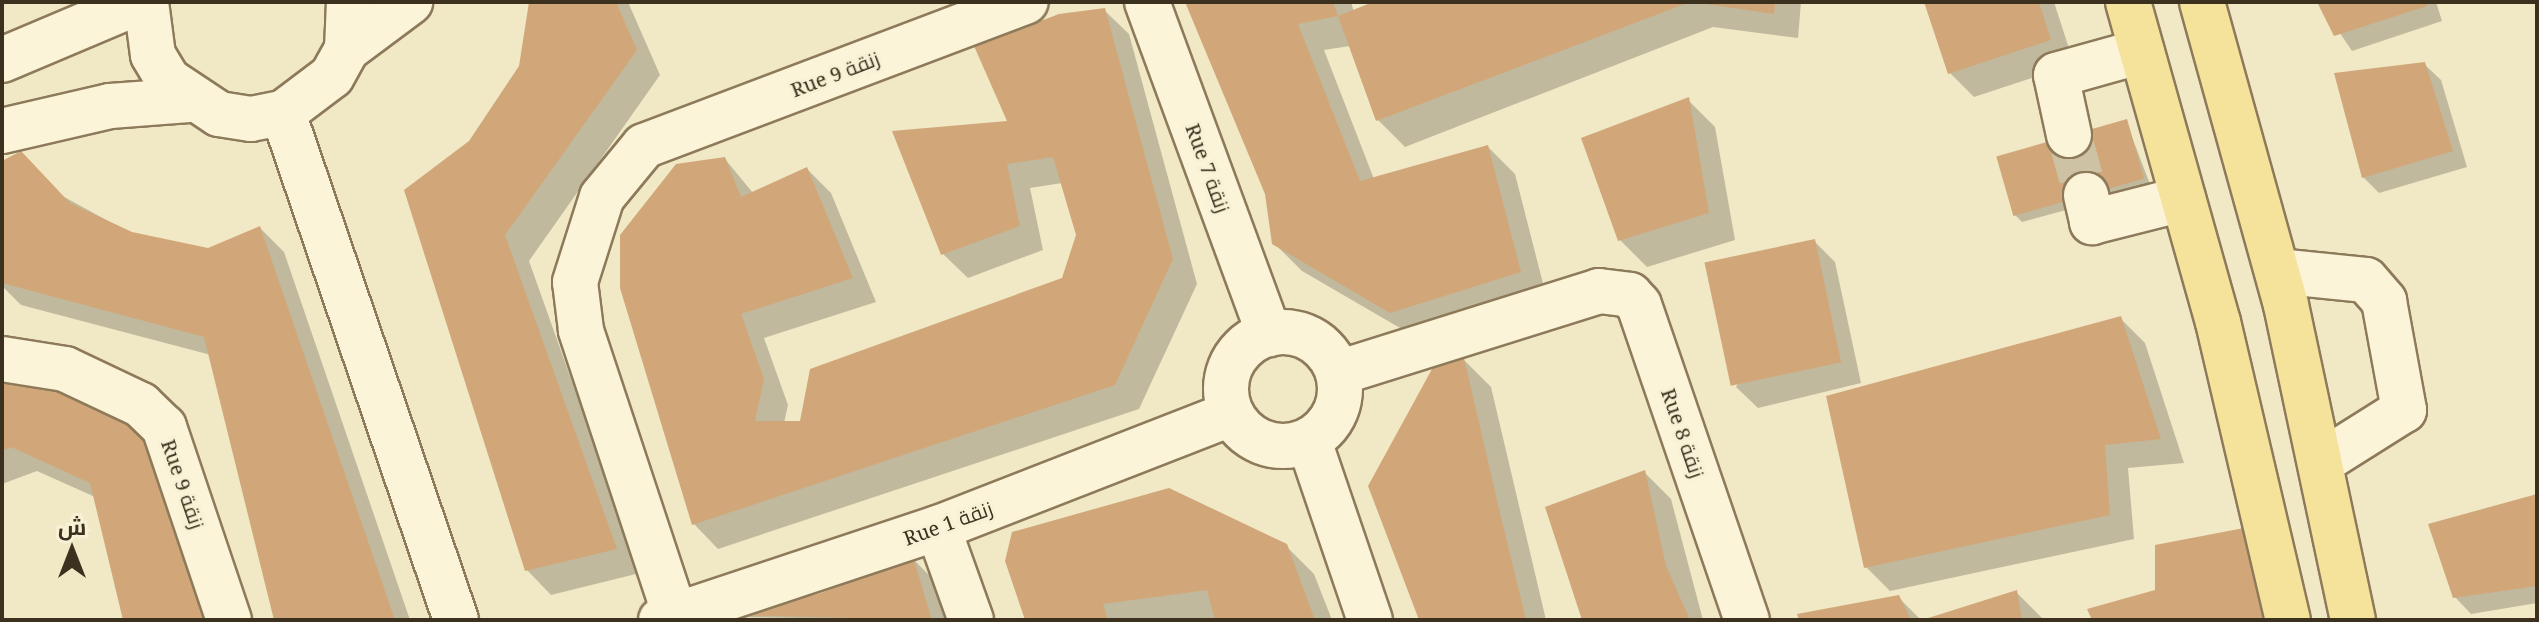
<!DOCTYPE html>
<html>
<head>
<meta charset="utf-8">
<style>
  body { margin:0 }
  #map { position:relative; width:2539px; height:622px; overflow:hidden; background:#f1e8c5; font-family:"Noto Serif",Cairo,serif }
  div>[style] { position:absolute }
  .shadow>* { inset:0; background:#0003 }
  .building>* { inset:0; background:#d1a779; transform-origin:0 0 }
  .minor-tunnel>* { height:44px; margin-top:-22px; transform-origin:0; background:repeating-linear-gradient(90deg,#cdc3a4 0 44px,transparent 0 66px) }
  .roads { filter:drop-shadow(2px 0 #8d7a5a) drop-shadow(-2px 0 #8d7a5a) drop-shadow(0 2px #8d7a5a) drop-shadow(0 -2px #8d7a5a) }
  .minor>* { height:44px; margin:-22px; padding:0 22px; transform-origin:22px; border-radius:22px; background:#fbf4d9 }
  .minor>.ring { margin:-22px; padding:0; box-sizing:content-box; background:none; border:44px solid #fbf4d9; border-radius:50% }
  .major>* { height:44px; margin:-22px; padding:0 22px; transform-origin:22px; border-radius:22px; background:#f5e39c }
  span { translate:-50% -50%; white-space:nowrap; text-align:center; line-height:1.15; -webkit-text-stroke:6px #f7f1d5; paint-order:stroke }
  .street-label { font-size:20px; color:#3c301e }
  .frame { position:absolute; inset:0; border:4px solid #3c301e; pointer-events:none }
  .north { position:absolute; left:32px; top:510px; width:80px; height:80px; -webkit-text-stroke:6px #f7f1d5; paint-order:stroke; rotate:0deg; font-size:22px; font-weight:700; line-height:32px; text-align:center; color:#3c301e }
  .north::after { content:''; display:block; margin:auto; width:28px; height:36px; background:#3c301e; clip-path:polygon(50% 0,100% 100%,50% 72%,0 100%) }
</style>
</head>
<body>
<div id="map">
  <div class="shadow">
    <div style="clip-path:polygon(531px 2px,628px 2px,660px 75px,529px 261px,640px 573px,551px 595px,527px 570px,471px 143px,521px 67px)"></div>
    <div style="clip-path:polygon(1186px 2px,1351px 2px,1354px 12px,1380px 2px,1801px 2px,1798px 38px,1713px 27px,1405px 147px,1378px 120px,1350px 46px,1324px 50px,1374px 179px,1488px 147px,1515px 174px,1547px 299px,1419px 339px,1302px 271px,1274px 243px,1267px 193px)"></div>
    <div style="clip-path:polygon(1927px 2px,2054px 2px,2074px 64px,1974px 97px,1950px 73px)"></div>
    <div style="clip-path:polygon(2319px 2px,2436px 2px,2442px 21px,2352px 51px)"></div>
    <div style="clip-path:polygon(1104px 10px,1129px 34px,1197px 284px,1139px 409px,718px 549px,694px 524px,622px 287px,725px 159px,753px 193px,807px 169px,831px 193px,876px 302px,764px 338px,788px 405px,784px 423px,802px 423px,1064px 279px,1078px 235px,1062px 183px,1030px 188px,1043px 250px,968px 278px,943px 254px)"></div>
    <div style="clip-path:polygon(2424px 64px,2441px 80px,2467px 167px,2379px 193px,2363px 177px)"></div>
    <div style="clip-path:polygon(1688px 100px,1715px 127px,1735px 240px,1647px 267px,1620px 240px)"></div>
    <div style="clip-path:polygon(2126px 121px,2151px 187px,2022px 222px,2014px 214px)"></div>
    <div style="clip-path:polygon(2px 163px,132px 234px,208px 250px,260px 228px,284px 252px,410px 620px,276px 620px,211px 355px,21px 305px,2px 286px)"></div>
    <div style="clip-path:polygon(1814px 241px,1835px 262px,1861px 383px,1758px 408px,1736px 387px)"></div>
    <div style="clip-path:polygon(2120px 318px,2145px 343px,2184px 463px,2128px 468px,2134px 539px,1890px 591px,1866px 567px)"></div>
    <div style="clip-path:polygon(1464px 360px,1491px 387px,1546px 620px,1422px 620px)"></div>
    <div style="clip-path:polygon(2px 369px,186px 494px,125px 620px,95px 497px,37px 471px,2px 484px)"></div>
    <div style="clip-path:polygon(1644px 472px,1671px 499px,1703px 620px,1583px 620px)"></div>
    <div style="clip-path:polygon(2537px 496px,2537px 603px,2471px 614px,2455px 597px)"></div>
    <div style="clip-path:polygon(1286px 546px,1314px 574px,1332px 620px,1027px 620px)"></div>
    <div style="clip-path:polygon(913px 559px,940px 586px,950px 620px,735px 617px,821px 595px)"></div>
    <div style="clip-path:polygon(2017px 593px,2044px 620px,1929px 620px)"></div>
    <div style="clip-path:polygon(1899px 598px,1921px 620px,1801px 620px)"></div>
  </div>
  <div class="building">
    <div style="clip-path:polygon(529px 2px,616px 2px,637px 50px,505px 235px,617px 549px,525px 571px,404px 190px,469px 141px,519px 66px)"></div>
    <div style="clip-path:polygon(1185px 2px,1333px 2px,1338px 16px,1298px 24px,1360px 181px,1488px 145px,1521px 272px,1390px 313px,1272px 244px,1265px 194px)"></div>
    <div style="clip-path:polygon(1373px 2px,1690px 2px,1376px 121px,1338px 16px)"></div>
    <div style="clip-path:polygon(1692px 2px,1775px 2px,1774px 14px)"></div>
    <div style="clip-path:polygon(1924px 2px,2039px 2px,2051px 40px,1948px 74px)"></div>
    <div style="clip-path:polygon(2317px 2px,2426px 2px,2427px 6px,2334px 36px)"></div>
    <div style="clip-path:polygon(1105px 8px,1173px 259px,1115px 385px,692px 525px,620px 288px,620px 235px,676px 164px,725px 157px,741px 197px,807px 167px,853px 278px,741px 314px,764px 379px,755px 421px,800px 421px,810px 369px,1062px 278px,1076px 235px,1053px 157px,1007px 164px,1020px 226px,941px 255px,892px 131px,1007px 121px,974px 46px,1059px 14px)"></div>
    <div style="clip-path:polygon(2425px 62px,2453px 151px,2362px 178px,2334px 73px)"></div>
    <div style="clip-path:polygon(1689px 97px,1709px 213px,1618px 241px,1581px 138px)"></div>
    <div style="left:2127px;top:119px;width:62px;height:136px;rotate:74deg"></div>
    <div style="clip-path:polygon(21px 151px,70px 203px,132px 232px,208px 248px,260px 226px,395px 620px,274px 620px,204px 337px,2px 283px,2px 161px)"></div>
    <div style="left:1815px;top:239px;width:126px;height:113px;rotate:78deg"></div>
    <div style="clip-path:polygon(2121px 316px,2161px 439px,2105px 445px,2110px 515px,1864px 568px,1826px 396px)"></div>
    <div style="clip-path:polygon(1464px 358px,1501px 517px,1526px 620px,1419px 620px,1368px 486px,1432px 369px)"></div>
    <div style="clip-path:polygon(2px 366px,126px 408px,162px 467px,212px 620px,123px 620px,90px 483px,11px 447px,2px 451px)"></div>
    <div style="clip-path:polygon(1645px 470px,1666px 566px,1690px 620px,1582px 620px,1545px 507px)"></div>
    <div style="clip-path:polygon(1169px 488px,1287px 544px,1315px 620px,1215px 620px,1207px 590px,1103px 604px,1108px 620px,1025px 620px,1005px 561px,1012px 532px)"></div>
    <div style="clip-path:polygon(2537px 494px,2537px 586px,2453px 598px,2428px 524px)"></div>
    <div style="clip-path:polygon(2244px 528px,2266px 620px,2092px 620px,2087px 609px,2155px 590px,2155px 545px)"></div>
    <div style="clip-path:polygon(913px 557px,932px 620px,733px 615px,821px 593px)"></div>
    <div style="clip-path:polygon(2017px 590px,2022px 620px,1925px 620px,1925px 619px)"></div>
    <div style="clip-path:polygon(1899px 595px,1911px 620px,1799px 620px,1797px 614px)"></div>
  </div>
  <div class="minor-tunnel">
    <div style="left:2069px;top:135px;width:62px;rotate:74.2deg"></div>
  </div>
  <div class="roads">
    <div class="minor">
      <div style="left:146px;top:2px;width:53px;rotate:82.5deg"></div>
      <div style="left:153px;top:55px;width:29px;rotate:59deg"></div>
      <div style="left:168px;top:80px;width:61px;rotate:33.7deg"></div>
      <div style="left:219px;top:114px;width:32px;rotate:9deg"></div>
      <div style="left:251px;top:119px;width:33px;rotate:-11deg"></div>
      <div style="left:283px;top:113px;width:61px;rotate:-37.1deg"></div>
      <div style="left:332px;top:76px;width:31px;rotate:-61deg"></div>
      <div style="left:347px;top:49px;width:47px;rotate:-87.6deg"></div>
      <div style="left:1147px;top:2px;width:354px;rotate:69.8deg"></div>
      <div style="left:347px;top:49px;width:79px;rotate:-36.7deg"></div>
      <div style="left:2px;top:60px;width:149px;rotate:-22.9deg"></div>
      <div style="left:283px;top:113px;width:536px;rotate:71.16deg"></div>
      <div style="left:2px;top:131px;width:111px;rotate:-13deg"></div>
      <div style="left:110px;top:106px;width:79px;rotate:-4.3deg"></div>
      <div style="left:2069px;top:135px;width:61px;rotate:-102.2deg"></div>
      <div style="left:2056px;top:75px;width:89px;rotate:-15.6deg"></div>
      <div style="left:2086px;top:195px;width:28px;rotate:77deg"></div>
      <div style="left:2092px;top:222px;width:94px;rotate:-14.2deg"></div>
      <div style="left:2277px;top:271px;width:89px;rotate:5.8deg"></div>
      <div style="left:2366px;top:280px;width:28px;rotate:49deg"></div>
      <div style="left:2384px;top:301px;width:111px;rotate:79.6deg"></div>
      <div style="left:2404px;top:410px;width:99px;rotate:147.8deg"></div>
      <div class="ring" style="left:1226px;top:332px;width:70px;height:70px"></div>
      <div style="left:2px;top:359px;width:64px;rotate:9deg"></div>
      <div style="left:65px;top:369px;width:84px;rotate:25.3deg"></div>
      <div style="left:141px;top:405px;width:32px;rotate:44deg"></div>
      <div style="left:164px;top:427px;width:204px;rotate:71.4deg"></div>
      <div style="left:1338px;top:373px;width:274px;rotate:-17.4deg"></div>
      <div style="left:1599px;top:291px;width:31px;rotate:7deg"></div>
      <div style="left:1630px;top:295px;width:13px;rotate:48deg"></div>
      <div style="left:1639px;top:305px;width:333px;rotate:71.1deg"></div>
      <div style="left:1309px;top:441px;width:189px;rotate:71.2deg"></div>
      <div style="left:938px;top:528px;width:98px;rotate:70.3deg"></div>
      <div style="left:675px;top:615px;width:300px;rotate:-108.3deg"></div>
      <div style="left:581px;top:330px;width:48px;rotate:-97.1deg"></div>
      <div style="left:575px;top:282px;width:89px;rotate:-72.4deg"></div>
      <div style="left:602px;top:197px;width:66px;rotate:-50.5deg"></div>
      <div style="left:644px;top:146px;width:408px;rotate:-20.7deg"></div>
      <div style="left:661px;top:620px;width:292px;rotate:-18.4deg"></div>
      <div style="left:938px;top:528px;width:314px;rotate:-21.3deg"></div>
    </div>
    <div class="major">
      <div style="left:2128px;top:2px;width:332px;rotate:74.3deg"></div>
      <div style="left:2218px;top:322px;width:306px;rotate:76.8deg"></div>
      <div style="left:2202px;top:2px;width:314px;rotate:74.5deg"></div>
      <div style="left:2286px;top:305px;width:322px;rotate:78deg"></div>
    </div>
  </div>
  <div class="street-label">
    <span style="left:835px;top:74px;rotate:-21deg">Rue 9 زنقة</span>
    <span style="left:1208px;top:168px;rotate:70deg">Rue 7 زنقة</span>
    <span style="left:1683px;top:433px;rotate:71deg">Rue 8 زنقة</span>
    <span style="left:183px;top:484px;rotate:71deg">Rue 9 زنقة</span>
    <span style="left:948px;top:523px;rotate:-20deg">Rue 1 زنقة</span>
  </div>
  <div class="frame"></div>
  <div class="north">ش</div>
</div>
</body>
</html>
